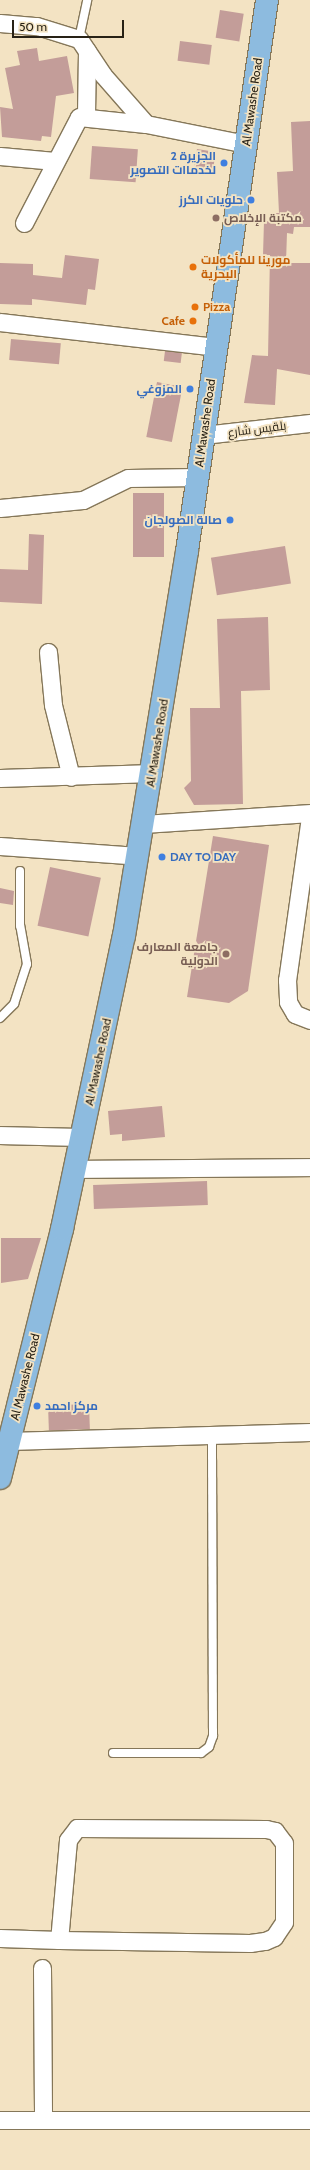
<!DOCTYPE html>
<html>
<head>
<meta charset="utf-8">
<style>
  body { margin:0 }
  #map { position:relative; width:310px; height:2170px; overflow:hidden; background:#f3e3c3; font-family:Cabin,Cairo,sans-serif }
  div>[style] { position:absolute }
  .building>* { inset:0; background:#c39d99; transform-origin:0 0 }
  .roads { filter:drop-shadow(1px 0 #857759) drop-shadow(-1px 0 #857759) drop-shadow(0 1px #857759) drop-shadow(0 -1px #857759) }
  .lane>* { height:8px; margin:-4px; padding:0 4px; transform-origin:4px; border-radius:4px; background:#fff }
  .street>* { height:17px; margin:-8.5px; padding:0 8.5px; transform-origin:8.5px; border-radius:8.5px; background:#fff }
  .primary>* { height:22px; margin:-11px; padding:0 11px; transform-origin:11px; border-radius:11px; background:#8dbbdf }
  .dots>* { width:11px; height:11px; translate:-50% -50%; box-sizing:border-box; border:2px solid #f3e3c3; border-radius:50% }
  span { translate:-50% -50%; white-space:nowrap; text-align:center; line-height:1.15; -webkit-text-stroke:3.5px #f3e3c3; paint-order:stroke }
  .street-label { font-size:12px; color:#282216 }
  .shop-label { font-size:12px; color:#366cbe; font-weight:700 }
  .right { translate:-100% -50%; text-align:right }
  .left { translate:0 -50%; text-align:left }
  .education-label { font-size:12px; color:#785e54; font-weight:700 }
  .food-label { font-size:12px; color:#c56008; font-weight:700 }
  .scale { position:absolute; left:12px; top:20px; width:112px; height:18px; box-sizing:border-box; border:2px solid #282216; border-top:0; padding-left:5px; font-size:12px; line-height:14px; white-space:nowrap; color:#282216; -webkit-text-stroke:3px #f3e3c3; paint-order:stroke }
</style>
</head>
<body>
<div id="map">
  <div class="building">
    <div style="left:220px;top:10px;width:24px;height:28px;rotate:9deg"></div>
    <div style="left:180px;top:41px;width:32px;height:20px;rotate:7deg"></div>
    <div style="clip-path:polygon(37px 48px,39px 61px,67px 56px,74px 93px,56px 96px,51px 137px,42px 136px,41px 141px,2px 137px,0 107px,13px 109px,5px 68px,20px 65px,17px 51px)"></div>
    <div style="clip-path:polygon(310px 121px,310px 227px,294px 227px,293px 234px,287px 233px,286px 263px,310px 263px,310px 375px,277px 369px,275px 405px,244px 403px,252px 355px,268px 356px,270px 255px,263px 255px,264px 221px,276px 222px,276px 213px,279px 213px,277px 172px,293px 171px,291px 122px)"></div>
    <div style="left:92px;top:146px;width:46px;height:33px;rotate:4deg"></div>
    <div style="left:197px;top:149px;width:19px;height:19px;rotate:9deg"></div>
    <div style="clip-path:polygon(65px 255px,99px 259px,95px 290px,88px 289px,86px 305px,32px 299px,32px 305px,0 304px,0 263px,33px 264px,33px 275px,62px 278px)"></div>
    <div style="left:11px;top:339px;width:50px;height:21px;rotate:5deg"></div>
    <div style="left:165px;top:351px;width:17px;height:10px;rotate:7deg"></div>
    <div style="left:157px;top:382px;width:26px;height:56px;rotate:11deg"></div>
    <div style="left:133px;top:493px;width:31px;height:64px"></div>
    <div style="clip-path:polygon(29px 534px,44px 535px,42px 604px,0 602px,0 569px,28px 570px)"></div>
    <div style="left:285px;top:546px;width:38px;height:75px;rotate:81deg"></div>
    <div style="clip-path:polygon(268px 617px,270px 690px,241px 691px,243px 804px,194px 805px,184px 788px,191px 781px,190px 708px,220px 708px,217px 619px)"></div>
    <div style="clip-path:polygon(213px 836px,269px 845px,248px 991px,229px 1003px,187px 997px)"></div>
    <div style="left:50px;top:867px;width:52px;height:60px;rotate:12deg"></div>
    <div style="clip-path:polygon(0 888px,14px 891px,13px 905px,0 903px)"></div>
    <div style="clip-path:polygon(162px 1106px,165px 1137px,122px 1141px,122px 1134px,110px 1135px,108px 1111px)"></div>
    <div style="left:207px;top:1181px;width:24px;height:114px;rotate:88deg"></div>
    <div style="clip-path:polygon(1px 1238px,41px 1238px,28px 1279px,1px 1283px)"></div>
    <div style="left:89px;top:1404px;width:25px;height:41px;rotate:88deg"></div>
  </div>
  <div class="roads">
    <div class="lane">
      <div style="left:79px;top:39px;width:40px;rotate:-78deg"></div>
      <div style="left:0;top:1018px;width:20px;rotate:-45deg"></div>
      <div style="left:14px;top:1004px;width:42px;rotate:-72deg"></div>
      <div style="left:27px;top:964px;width:39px;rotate:-100deg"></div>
      <div style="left:20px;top:926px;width:55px;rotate:-90deg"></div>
      <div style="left:113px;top:1753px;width:88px"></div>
      <div style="left:201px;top:1753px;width:10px;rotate:-37deg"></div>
      <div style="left:209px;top:1747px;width:12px;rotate:-70deg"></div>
      <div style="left:213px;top:1736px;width:301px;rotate:-90.2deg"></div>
    </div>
    <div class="street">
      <div style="left:0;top:23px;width:37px;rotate:5deg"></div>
      <div style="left:37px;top:26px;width:44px;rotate:17.2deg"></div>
      <div style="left:79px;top:39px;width:43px;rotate:56.3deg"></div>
      <div style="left:103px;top:75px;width:65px;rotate:48.7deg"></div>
      <div style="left:146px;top:124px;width:102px;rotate:11.3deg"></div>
      <div style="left:86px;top:115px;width:64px;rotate:-89.1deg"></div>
      <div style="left:0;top:156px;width:55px;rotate:5.2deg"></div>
      <div style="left:24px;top:223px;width:119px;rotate:-62.6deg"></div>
      <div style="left:79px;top:117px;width:67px;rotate:6deg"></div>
      <div style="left:0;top:322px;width:217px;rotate:6.6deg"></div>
      <div style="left:203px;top:435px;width:108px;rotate:-6.4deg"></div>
      <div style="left:0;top:508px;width:83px;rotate:-5.5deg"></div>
      <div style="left:83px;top:500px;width:50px;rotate:-26.1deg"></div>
      <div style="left:128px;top:478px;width:69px;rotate:-0.8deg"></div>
      <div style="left:48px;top:652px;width:53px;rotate:84.6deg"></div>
      <div style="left:53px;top:705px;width:74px;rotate:76deg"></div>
      <div style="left:0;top:778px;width:153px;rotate:-1.9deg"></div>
      <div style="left:310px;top:817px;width:165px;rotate:98deg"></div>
      <div style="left:287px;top:980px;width:22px;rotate:87deg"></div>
      <div style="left:288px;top:1002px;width:14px;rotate:60deg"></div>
      <div style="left:295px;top:1014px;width:16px;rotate:22deg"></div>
      <div style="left:144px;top:824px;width:166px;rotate:-3.8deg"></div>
      <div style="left:0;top:846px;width:138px;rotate:4.1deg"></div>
      <div style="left:0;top:1135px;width:82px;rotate:1.4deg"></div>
      <div style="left:75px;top:1169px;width:235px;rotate:-0.5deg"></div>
      <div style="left:9px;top:1441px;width:301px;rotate:-1.7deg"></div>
      <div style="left:0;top:1938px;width:59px;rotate:1.9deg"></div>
      <div style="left:59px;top:1940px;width:191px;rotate:0.9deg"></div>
      <div style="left:250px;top:1943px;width:15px;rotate:-8deg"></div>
      <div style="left:265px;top:1941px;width:10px;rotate:-24deg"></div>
      <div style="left:274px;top:1937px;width:18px;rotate:-56deg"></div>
      <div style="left:284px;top:1922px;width:79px;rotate:-90deg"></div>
      <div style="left:284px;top:1843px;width:15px;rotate:-127deg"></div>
      <div style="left:275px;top:1831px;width:9px;rotate:-167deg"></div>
      <div style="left:266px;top:1829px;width:189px;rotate:-179.7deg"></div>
      <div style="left:77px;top:1828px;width:15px;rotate:127deg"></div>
      <div style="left:68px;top:1840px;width:100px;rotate:95.1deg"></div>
      <div style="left:42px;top:1968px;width:151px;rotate:89.6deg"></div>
      <div style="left:0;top:2120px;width:310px"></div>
    </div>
    <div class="primary">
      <div style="left:0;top:1478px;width:257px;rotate:-76deg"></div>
      <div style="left:62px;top:1229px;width:299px;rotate:-78.1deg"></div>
      <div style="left:124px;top:936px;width:390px;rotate:-80.7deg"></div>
      <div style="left:187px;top:551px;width:557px;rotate:-81.74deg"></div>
    </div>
  </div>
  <div class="dots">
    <div style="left:224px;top:163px;background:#3f7fe0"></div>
    <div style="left:251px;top:200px;background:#3f7fe0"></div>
    <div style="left:216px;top:218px;background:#8d6e63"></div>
    <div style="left:193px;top:267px;background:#e8710a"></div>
    <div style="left:195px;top:307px;background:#e8710a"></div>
    <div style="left:193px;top:321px;background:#e8710a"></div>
    <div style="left:190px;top:389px;background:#3f7fe0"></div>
    <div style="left:230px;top:520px;background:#3f7fe0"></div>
    <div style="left:162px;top:857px;background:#3f7fe0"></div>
    <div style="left:226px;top:954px;background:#8d6e63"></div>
    <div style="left:37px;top:1406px;background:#3f7fe0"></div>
  </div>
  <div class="street-label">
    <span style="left:252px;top:102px;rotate:-82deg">Al Mawashe Road</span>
    <span style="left:205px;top:423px;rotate:-82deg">Al Mawashe Road</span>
    <span style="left:257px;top:429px;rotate:-7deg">بلقيس شارع</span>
    <span style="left:157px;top:743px;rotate:-81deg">Al Mawashe Road</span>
    <span style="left:98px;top:1062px;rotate:-78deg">Al Mawashe Road</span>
    <span style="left:25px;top:1377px;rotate:-76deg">Al Mawashe Road</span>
  </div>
  <div class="shop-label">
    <span class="right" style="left:216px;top:163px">الجزيرة 2<br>لخدماات التصوير</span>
    <span class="right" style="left:243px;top:200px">حلويات الكرز</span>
    <span class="right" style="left:182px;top:389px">المزوغي</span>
    <span class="right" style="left:222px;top:520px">صالة الصولجان</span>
    <span class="left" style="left:170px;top:857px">DAY TO DAY</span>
    <span class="left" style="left:45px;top:1406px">مركز احمد</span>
  </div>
  <div class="education-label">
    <span class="left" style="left:224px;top:218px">مكتبة الإخلاص</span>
    <span class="right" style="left:218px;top:954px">جامعة المعارف<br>الدولية</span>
  </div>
  <div class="food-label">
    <span class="left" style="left:201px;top:267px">مورينا للمأكولات<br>البحرية</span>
    <span class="left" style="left:203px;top:307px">Pizza</span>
    <span class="right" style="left:185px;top:321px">Cafe</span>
  </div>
  <div class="scale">50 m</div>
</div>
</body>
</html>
